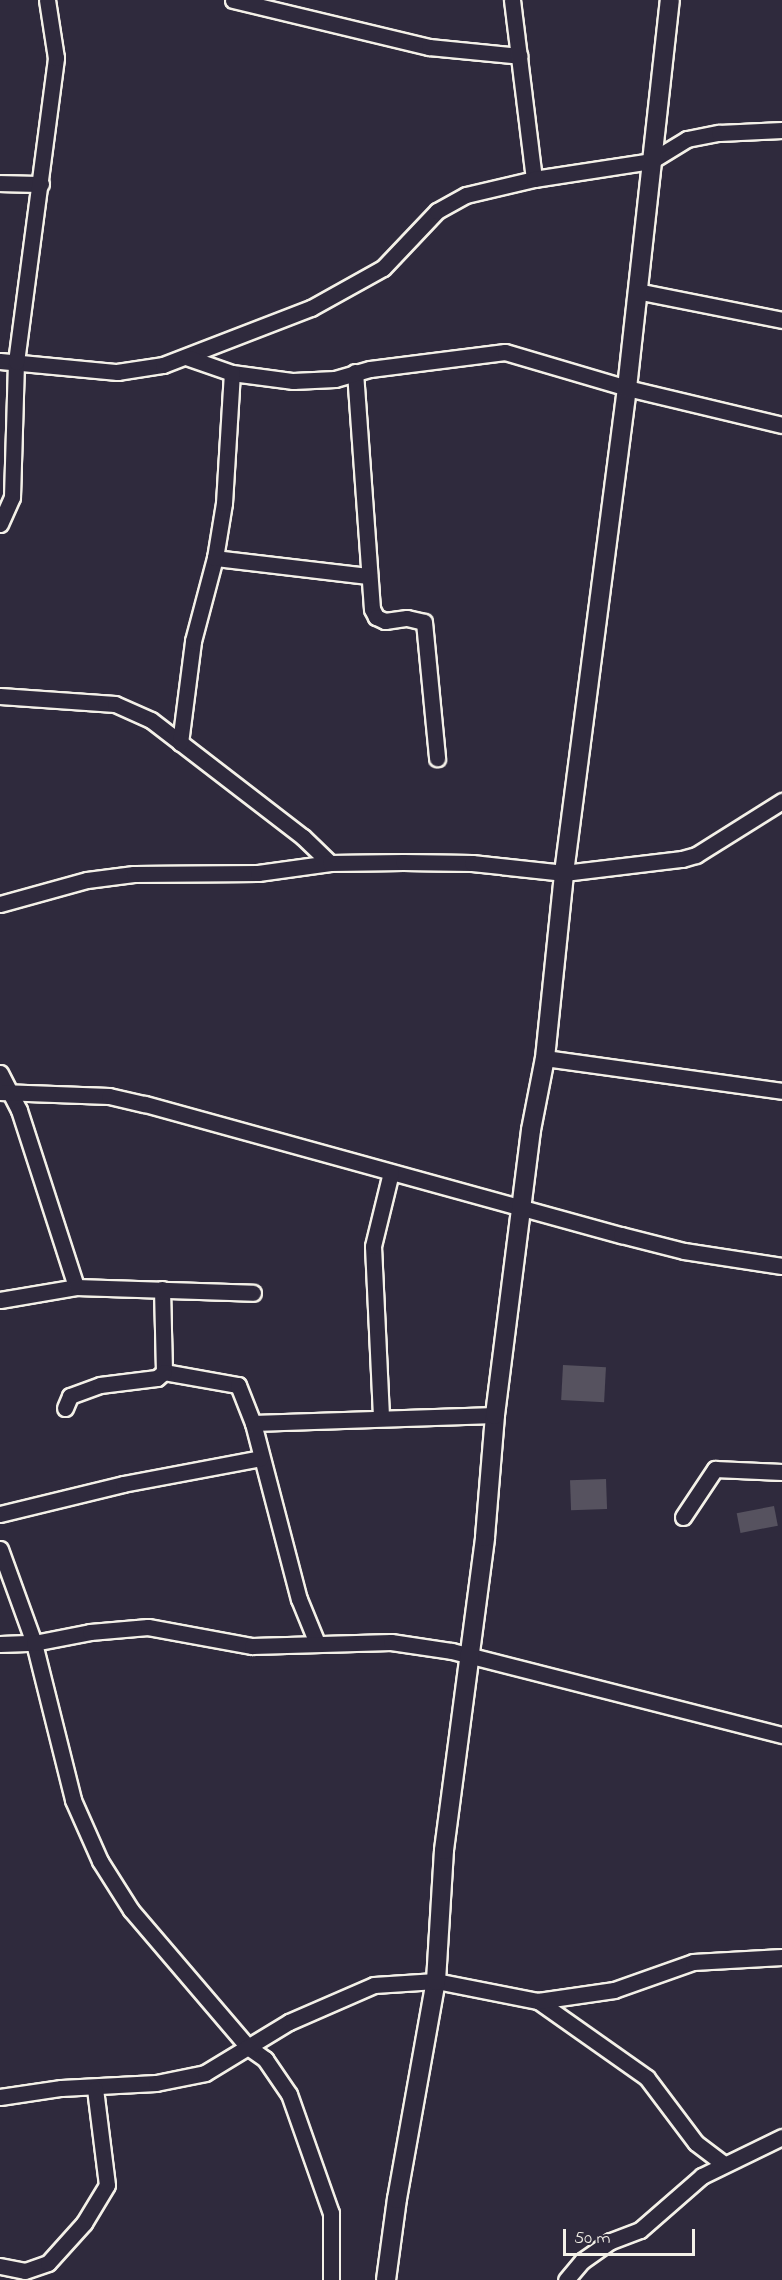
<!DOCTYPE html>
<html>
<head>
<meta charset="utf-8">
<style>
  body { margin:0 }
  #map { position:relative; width:782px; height:2280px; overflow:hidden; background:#2f2a3d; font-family:"Indie Flower",sans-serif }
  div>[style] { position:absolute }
  .building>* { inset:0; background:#56525f; transform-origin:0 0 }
  .roads { filter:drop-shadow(2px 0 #f4f1e8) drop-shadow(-2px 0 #f4f1e8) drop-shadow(0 2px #f4f1e8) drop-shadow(0 -2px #f4f1e8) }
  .minor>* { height:15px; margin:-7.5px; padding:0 7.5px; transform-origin:7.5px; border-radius:7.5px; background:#2f2a3d }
  .tertiary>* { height:18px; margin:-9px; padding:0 9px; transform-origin:9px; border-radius:9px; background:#2f2a3d }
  span { translate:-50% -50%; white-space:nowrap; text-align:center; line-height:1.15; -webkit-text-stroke:4.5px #2f2a3d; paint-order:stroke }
  .scale { position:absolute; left:563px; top:2229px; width:132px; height:27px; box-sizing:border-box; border:3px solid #f4f1e8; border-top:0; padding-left:8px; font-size:18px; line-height:21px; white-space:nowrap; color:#f4f1e8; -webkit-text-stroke:4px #2f2a3d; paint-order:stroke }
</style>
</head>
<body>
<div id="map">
  <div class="building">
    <div style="left:563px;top:1365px;width:43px;height:35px;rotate:3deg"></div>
    <div style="left:606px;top:1479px;width:30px;height:36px;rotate:88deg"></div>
    <div style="left:774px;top:1506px;width:20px;height:38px;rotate:79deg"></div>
  </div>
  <div class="roads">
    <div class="minor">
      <div style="left:233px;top:0;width:202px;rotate:13.5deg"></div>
      <div style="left:429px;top:47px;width:91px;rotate:5.6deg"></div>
      <div style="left:512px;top:0;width:180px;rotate:83deg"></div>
      <div style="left:0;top:183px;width:41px;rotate:1.4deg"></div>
      <div style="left:637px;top:291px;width:148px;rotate:11.3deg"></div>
      <div style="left:0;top:361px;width:118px;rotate:5.4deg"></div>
      <div style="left:117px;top:372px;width:47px;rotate:-8.7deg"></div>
      <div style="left:163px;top:365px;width:159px;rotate:-21.1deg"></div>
      <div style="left:311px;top:308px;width:82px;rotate:-29.1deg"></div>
      <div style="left:383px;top:268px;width:79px;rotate:-46.5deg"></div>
      <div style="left:437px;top:211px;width:33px;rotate:-29deg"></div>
      <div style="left:466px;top:195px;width:70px;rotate:-13.2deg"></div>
      <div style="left:534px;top:179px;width:118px;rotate:-8.7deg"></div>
      <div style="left:651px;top:161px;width:42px;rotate:-31.4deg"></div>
      <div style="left:687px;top:139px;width:33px;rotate:-11deg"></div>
      <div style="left:719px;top:133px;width:63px;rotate:-2.7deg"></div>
      <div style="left:355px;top:372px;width:238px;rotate:85.9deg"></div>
      <div style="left:372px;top:609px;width:9px;rotate:63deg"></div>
      <div style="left:376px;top:617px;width:10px;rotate:24deg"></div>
      <div style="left:385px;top:621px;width:22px;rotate:-8deg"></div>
      <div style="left:407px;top:618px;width:17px;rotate:13deg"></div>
      <div style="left:424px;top:622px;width:137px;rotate:84.5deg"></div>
      <div style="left:232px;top:373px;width:62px;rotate:7.5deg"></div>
      <div style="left:293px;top:381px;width:42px;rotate:-2.7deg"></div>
      <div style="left:335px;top:379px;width:36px;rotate:-16deg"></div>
      <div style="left:370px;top:369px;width:136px;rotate:-7.2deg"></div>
      <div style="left:505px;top:352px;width:127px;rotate:16.4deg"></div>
      <div style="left:627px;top:388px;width:159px;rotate:13.4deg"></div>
      <div style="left:0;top:524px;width:30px;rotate:-66deg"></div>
      <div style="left:12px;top:497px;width:135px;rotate:-88.3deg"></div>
      <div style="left:16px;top:362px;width:307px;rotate:-82.5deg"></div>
      <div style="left:56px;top:58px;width:59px;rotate:-98.8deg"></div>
      <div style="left:215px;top:558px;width:155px;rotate:6.7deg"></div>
      <div style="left:0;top:696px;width:115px;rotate:4deg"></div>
      <div style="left:115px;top:704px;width:39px;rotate:24deg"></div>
      <div style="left:151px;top:720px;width:192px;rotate:37.6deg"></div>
      <div style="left:303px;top:837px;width:37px;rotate:44deg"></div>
      <div style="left:180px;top:743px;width:103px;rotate:-82.7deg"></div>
      <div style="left:193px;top:641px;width:86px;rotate:-75.2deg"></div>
      <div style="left:215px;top:558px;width:56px;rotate:-80.7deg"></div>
      <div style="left:224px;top:503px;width:130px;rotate:-86.5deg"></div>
      <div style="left:232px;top:373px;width:49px;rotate:-160.8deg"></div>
      <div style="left:0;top:904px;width:90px;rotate:-15.4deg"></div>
      <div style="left:87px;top:880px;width:47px;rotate:-7.3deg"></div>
      <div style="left:134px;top:874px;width:124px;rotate:-0.5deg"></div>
      <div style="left:258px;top:873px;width:73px;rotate:-7.9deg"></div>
      <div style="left:330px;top:863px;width:73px;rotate:-0.8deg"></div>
      <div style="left:403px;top:862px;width:69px;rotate:0.8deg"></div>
      <div style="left:472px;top:863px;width:93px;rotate:6.2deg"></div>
      <div style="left:564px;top:873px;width:119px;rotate:-6.8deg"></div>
      <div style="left:682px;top:859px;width:15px;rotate:-16deg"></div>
      <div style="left:696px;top:855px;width:102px;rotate:-32.1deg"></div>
      <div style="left:545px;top:1058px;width:239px;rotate:7.9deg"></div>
      <div style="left:0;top:1073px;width:42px;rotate:62.8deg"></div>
      <div style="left:19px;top:1110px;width:186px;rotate:72.1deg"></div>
      <div style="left:0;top:1092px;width:109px;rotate:2.1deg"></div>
      <div style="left:109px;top:1096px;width:37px;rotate:13deg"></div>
      <div style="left:145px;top:1104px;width:494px;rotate:15.4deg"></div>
      <div style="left:621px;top:1235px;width:65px;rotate:14.3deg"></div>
      <div style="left:684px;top:1251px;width:99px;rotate:8.7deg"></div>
      <div style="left:162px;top:1289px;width:83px;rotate:88.6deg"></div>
      <div style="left:0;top:1300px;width:77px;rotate:-9.7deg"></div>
      <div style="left:76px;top:1287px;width:177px;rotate:1.9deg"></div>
      <div style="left:164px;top:1372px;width:75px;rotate:10deg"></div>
      <div style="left:238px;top:1385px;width:41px;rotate:68.5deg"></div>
      <div style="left:253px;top:1423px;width:182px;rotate:75.4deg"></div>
      <div style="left:299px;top:1599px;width:48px;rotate:67.8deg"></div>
      <div style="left:65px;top:1408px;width:13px;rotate:-67deg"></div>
      <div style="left:70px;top:1396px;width:32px;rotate:-20deg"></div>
      <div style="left:100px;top:1385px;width:57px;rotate:-7deg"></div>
      <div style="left:157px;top:1378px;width:9px;rotate:-41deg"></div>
      <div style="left:381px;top:1416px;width:170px;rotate:-92.7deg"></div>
      <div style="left:373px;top:1246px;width:76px;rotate:-76.3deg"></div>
      <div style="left:253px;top:1423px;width:242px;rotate:-1.9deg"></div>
      <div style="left:0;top:1514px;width:127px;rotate:-13.7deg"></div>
      <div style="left:123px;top:1484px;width:140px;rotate:-10.7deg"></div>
      <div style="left:683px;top:1517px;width:58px;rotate:-56.3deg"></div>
      <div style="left:715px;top:1469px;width:67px;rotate:2.6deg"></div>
      <div style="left:0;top:1549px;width:100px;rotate:70.1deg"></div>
      <div style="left:34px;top:1643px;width:162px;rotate:76deg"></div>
      <div style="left:73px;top:1800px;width:67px;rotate:66.1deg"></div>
      <div style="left:100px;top:1861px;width:58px;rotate:57.7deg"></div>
      <div style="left:131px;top:1910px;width:180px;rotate:49.5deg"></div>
      <div style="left:248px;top:2047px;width:21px;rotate:35deg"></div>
      <div style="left:265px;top:2059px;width:42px;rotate:55.6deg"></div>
      <div style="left:289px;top:2094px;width:126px;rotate:70.6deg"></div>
      <div style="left:331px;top:2213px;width:67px;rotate:90deg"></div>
      <div style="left:0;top:1644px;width:34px;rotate:-2deg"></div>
      <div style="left:34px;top:1643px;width:57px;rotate:-11.1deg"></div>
      <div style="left:90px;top:1632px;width:58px;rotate:-4.9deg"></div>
      <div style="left:148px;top:1627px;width:106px;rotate:10.4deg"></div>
      <div style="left:252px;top:1646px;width:139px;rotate:-1.6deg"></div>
      <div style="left:391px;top:1642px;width:62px;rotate:8.4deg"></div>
      <div style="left:452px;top:1651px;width:341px;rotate:14.3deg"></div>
      <div style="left:538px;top:2001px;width:133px;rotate:35.2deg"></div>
      <div style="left:647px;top:2078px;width:81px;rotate:53deg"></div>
      <div style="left:696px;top:2143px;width:34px;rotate:37deg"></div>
      <div style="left:0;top:2097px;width:62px;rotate:-8.4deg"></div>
      <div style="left:61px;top:2088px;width:95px;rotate:-3deg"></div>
      <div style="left:156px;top:2083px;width:50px;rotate:-11.5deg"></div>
      <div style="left:205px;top:2073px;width:98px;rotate:-31.3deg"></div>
      <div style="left:289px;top:2022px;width:93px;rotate:-23.5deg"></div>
      <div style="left:374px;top:1985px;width:62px;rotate:-3.7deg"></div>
      <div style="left:436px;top:1981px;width:104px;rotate:11.1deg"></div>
      <div style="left:538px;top:2001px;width:77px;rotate:-8.2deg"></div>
      <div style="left:614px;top:1990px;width:84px;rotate:-19.5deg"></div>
      <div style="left:693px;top:1962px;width:89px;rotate:-3.2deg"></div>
      <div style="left:0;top:2266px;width:25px;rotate:11deg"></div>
      <div style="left:25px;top:2271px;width:24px;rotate:-19deg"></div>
      <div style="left:48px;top:2263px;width:54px;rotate:-48deg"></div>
      <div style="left:84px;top:2223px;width:44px;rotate:-58.8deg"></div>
      <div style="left:107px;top:2185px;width:97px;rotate:-97.1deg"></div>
      <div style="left:566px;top:2280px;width:25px;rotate:-50deg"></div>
      <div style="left:582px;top:2261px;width:35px;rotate:-35deg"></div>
      <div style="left:611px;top:2241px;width:31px;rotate:-21deg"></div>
      <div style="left:640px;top:2230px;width:82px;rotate:-41.1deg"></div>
      <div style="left:702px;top:2176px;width:89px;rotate:-26deg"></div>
    </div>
    <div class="tertiary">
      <div style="left:386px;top:2280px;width:82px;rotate:-82.3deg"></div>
      <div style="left:397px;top:2199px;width:221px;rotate:-79.9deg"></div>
      <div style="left:436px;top:1981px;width:131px;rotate:-86.5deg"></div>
      <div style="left:444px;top:1850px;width:316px;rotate:-82.5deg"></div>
      <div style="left:485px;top:1537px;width:122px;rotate:-85.3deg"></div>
      <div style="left:495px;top:1415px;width:287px;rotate:-82.8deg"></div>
      <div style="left:531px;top:1130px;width:73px;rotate:-79deg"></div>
      <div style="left:545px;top:1058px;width:186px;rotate:-84.1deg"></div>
      <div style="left:564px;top:873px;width:489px;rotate:-82.6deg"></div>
      <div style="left:627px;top:388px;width:390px;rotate:-83.7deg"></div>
    </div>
  </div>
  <div class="scale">50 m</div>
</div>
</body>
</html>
